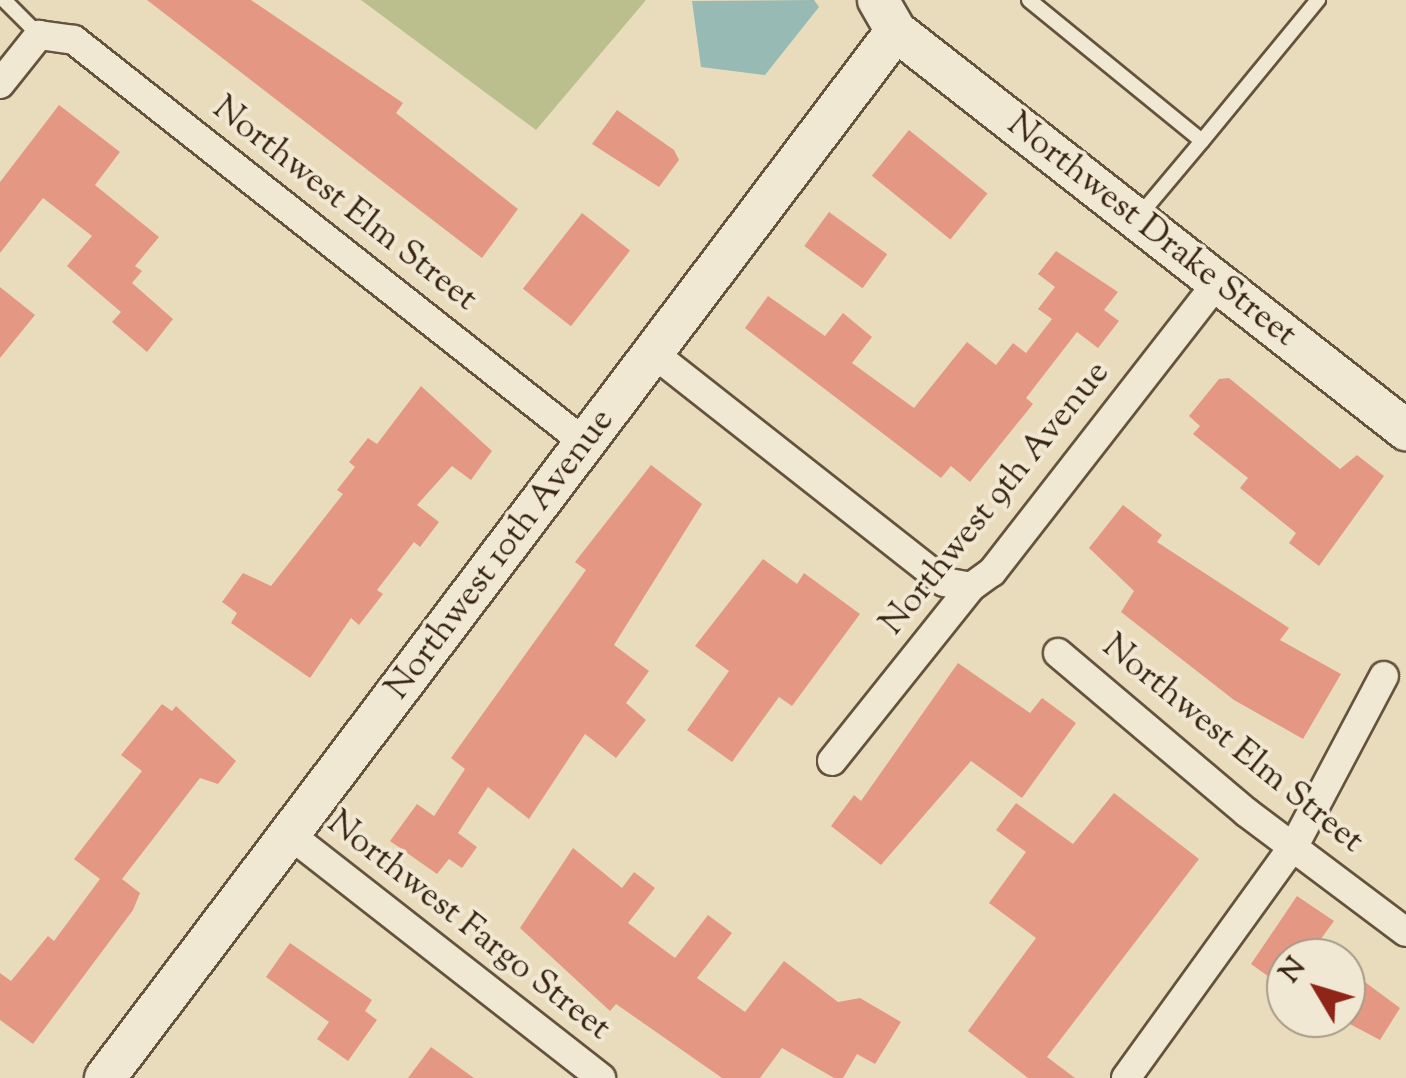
<!DOCTYPE html>
<html>
<head>
<meta charset="utf-8">
<style>
  body { margin:0 }
  #map { position:relative; width:1406px; height:1078px; overflow:hidden; background:#e9dcbd; font-family:"Sorts Mill Goudy",serif }
  div>[style] { position:absolute }
  .green>* { inset:0; background:#bbbf8d }
  .water>* { inset:0; background:#97bbb4 }
  .building>* { inset:0; background:#e49884; transform-origin:0 0 }
  .roads { filter:drop-shadow(2px 0 #64533d) drop-shadow(-2px 0 #64533d) drop-shadow(0 2px #64533d) drop-shadow(0 -2px #64533d) }
  .lane>* { height:14px; margin:-7px; padding:0 7px; transform-origin:7px; border-radius:7px; background:#f1e8d4 }
  .street>* { height:28px; margin:-14px; padding:0 14px; transform-origin:14px; border-radius:14px; background:#f1e8d4 }
  .secondary>* { height:40px; margin:-20px; padding:0 20px; transform-origin:20px; border-radius:20px; background:#f1e8d4 }
  span { translate:-50% -50%; white-space:nowrap; text-align:center; line-height:1.15; -webkit-text-stroke:8px #f1e8d4; paint-order:stroke }
  .street-label { font-size:35px; color:#372512 }
  .north { position:absolute; left:1266px; top:938px; width:100px; height:100px; box-sizing:border-box; background:#f1e8d4; border:2px solid #a79a86; border-radius:50%; rotate:308deg; font-size:28px; font-weight:700; line-height:40px; text-align:center; color:#372512 }
  .north::after { content:''; display:block; margin:auto; width:35px; height:45px; background:#8f2418; clip-path:polygon(50% 0,100% 100%,50% 72%,0 100%) }
</style>
</head>
<body>
<div id="map">
  <div class="green">
    <div style="clip-path:polygon(361px 0,646px 0,536px 130px)"></div>
  </div>
  <div class="water">
    <div style="clip-path:polygon(814px 0,819px 7px,765px 75px,701px 67px,692px 1px)"></div>
  </div>
  <div class="building">
    <div style="clip-path:polygon(147px 0,251px 0,403px 103px,396px 113px,518px 209px,482px 258px)"></div>
    <div style="clip-path:polygon(59px 105px,120px 152px,95px 185px,159px 237px,135px 266px,142px 271px,132px 283px,173px 319px,147px 352px,112px 322px,121px 312px,67px 266px,92px 236px,43px 198px,0 253px,0 182px)"></div>
    <div style="clip-path:polygon(617px 110px,674px 150px,679px 160px,659px 187px,592px 144px)"></div>
    <div style="left:909px;top:130px;width:101px;height:59px;rotate:39deg"></div>
    <div style="left:829px;top:212px;width:72px;height:42px;rotate:36deg"></div>
    <div style="left:582px;top:213px;width:61px;height:96px;rotate:38deg"></div>
    <div style="clip-path:polygon(1056px 251px,1118px 292px,1104px 310px,1119px 321px,1098px 348px,1077px 332px,1026px 398px,1033px 404px,970px 482px,951px 466px,941px 478px,745px 328px,768px 296px,825px 336px,843px 313px,872px 337px,852px 363px,914px 408px,967px 342px,996px 365px,1013px 343px,1026px 353px,1052px 319px,1038px 309px,1055px 287px,1038px 274px)"></div>
    <div style="clip-path:polygon(0 287px,35px 315px,0 358px)"></div>
    <div style="clip-path:polygon(1229px 378px,1340px 469px,1357px 455px,1384px 476px,1319px 566px,1289px 543px,1296px 533px,1240px 488px,1248px 478px,1193px 434px,1200px 426px,1189px 416px,1219px 379px)"></div>
    <div style="clip-path:polygon(421px 386px,492px 451px,471px 480px,452px 466px,417px 505px,439px 522px,420px 547px,414px 542px,377px 590px,383px 594px,359px 625px,351px 618px,310px 678px,231px 623px,237px 613px,222px 602px,243px 573px,271px 586px,343px 494px,337px 490px,355px 467px,349px 462px,368px 438px,377px 444px)"></div>
    <div style="clip-path:polygon(651px 465px,702px 504px,614px 645px,649px 671px,626px 703px,646px 720px,616px 758px,585px 734px,529px 819px,488px 787px,458px 833px,477px 847px,462px 868px,449px 859px,437px 874px,390px 841px,417px 804px,434px 816px,465px 769px,451px 758px,586px 570px,575px 562px)"></div>
    <div style="clip-path:polygon(1123px 505px,1162px 535px,1157px 542px,1289px 628px,1280px 640px,1341px 674px,1303px 739px,1234px 700px,1121px 612px,1134px 591px,1089px 548px)"></div>
    <div style="clip-path:polygon(763px 559px,797px 584px,804px 573px,860px 614px,792px 706px,779px 697px,732px 762px,687px 730px,729px 671px,695px 646px)"></div>
    <div style="clip-path:polygon(958px 663px,1030px 713px,1042px 698px,1076px 723px,1022px 798px,971px 761px,881px 865px,831px 826px,854px 795px,861px 801px)"></div>
    <div style="clip-path:polygon(162px 704px,172px 711px,176px 706px,236px 761px,218px 784px,200px 778px,122px 879px,140px 893px,133px 910px,33px 1044px,0 1020px,0 973px,11px 981px,48px 936px,54px 941px,100px 879px,74px 859px,142px 771px,121px 755px)"></div>
    <div style="clip-path:polygon(1114px 793px,1199px 859px,1047px 1057px,1075px 1078px,1028px 1078px,968px 1031px,1036px 938px,989px 903px,1026px 852px,996px 830px,1016px 803px,1073px 844px)"></div>
    <div style="clip-path:polygon(573px 848px,622px 888px,634px 872px,655px 888px,628px 923px,675px 958px,708px 915px,732px 933px,697px 978px,745px 1012px,784px 961px,838px 1002px,860px 998px,901px 1022px,875px 1064px,857px 1054px,843px 1078px,834px 1078px,782px 1048px,760px 1078px,722px 1078px,616px 1004px,610px 1011px,520px 928px)"></div>
    <div style="clip-path:polygon(1297px 896px,1334px 921px,1307px 958px,1286px 958px,1279px 984px,1251px 964px)"></div>
    <div style="clip-path:polygon(290px 943px,372px 1000px,365px 1011px,377px 1020px,348px 1061px,317px 1039px,329px 1022px,266px 977px)"></div>
    <div style="clip-path:polygon(1346px 968px,1400px 1008px,1380px 1040px,1346px 1022px)"></div>
    <div style="clip-path:polygon(431px 1047px,474px 1078px,408px 1078px)"></div>
  </div>
  <div class="roads">
    <div class="lane">
      <div style="left:4px;top:0;width:49px;rotate:45deg"></div>
      <div style="left:1029px;top:0;width:223px;rotate:39.2deg"></div>
      <div style="left:1202px;top:141px;width:98px;rotate:130deg"></div>
      <div style="left:1202px;top:141px;width:183px;rotate:-50.6deg"></div>
    </div>
    <div class="street">
      <div style="left:0;top:84px;width:63px;rotate:-51.5deg"></div>
      <div style="left:39px;top:35px;width:35px;rotate:8deg"></div>
      <div style="left:74px;top:40px;width:651px;rotate:38.26deg"></div>
      <div style="left:653px;top:353px;width:370px;rotate:38.2deg"></div>
      <div style="left:944px;top:582px;width:27px;rotate:10deg"></div>
      <div style="left:1058px;top:653px;width:246px;rotate:40.2deg"></div>
      <div style="left:1246px;top:812px;width:200px;rotate:36.9deg"></div>
      <div style="left:832px;top:761px;width:223px;rotate:-51.4deg"></div>
      <div style="left:971px;top:587px;width:26px;rotate:-36deg"></div>
      <div style="left:992px;top:572px;width:365px;rotate:-52.1deg"></div>
      <div style="left:289px;top:834px;width:396px;rotate:38deg"></div>
      <div style="left:1126px;top:1078px;width:289px;rotate:-54.2deg"></div>
      <div style="left:1295px;top:844px;width:190px;rotate:-62.1deg"></div>
    </div>
    <div class="secondary">
      <div style="left:878px;top:0;width:36px;rotate:60deg"></div>
      <div style="left:896px;top:31px;width:648px;rotate:38.04deg"></div>
      <div style="left:105px;top:1078px;width:1312px;rotate:-52.93deg"></div>
    </div>
  </div>
  <div class="street-label">
    <span style="left:344px;top:205px;rotate:38deg">Northwest Elm Street</span>
    <span style="left:1151px;top:231px;rotate:38deg">Northwest Drake Street</span>
    <span style="left:996px;top:499px;rotate:-51deg">Northwest 9th Avenue</span>
    <span style="left:501px;top:555px;rotate:-53deg">Northwest 10th Avenue</span>
    <span style="left:1232px;top:745px;rotate:39deg">Northwest Elm Street</span>
    <span style="left:468px;top:927px;rotate:38deg">Northwest Fargo Street</span>
  </div>
  <div class="north">N</div>
</div>
</body>
</html>
